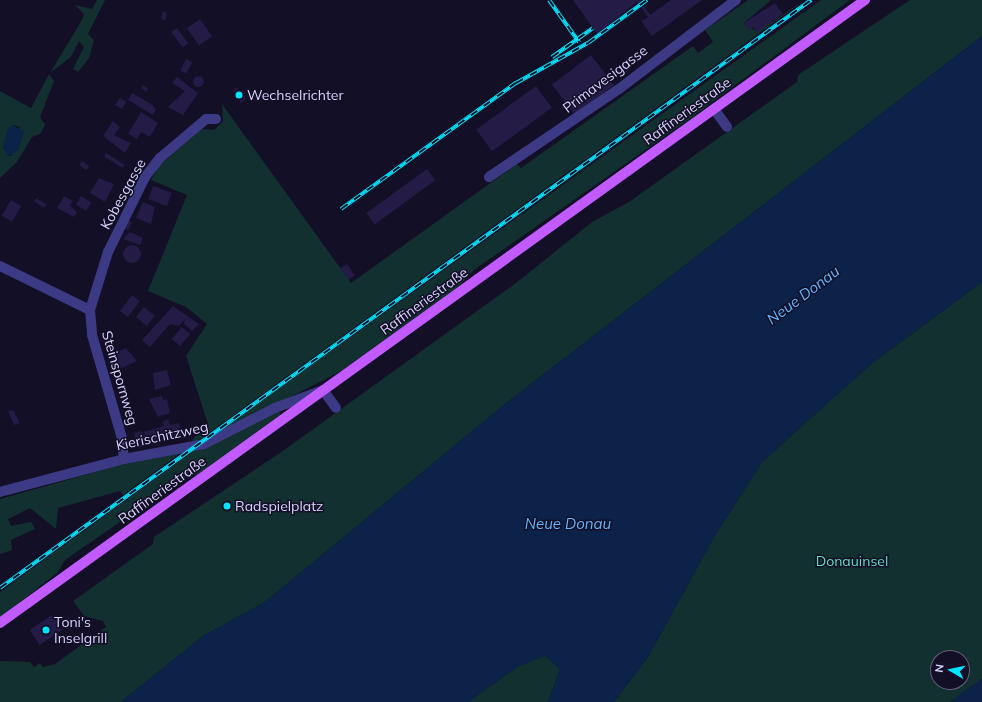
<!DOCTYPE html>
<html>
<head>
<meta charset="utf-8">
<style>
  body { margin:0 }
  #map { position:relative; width:982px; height:702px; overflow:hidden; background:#130f26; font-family:Mulish,sans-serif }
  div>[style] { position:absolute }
  .green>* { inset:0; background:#12302f }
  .water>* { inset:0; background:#0c2248 }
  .building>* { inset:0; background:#241b47; transform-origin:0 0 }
  .round { border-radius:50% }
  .minor>* { height:10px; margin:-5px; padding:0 5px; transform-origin:5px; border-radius:5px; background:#3d3a85 }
  .major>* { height:10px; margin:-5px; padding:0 5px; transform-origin:5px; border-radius:5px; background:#c25bff }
  .rail>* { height:4px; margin-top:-2px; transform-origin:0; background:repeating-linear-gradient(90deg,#130f26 0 8px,#00e5ff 0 16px); box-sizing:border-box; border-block:1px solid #00e5ff }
  .dots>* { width:11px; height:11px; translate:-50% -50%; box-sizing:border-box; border:2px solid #130f26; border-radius:50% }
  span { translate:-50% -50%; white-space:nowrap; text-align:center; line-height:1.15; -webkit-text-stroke:3px #130f26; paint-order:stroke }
  .street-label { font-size:14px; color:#d9d4ff }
  .poi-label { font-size:14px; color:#d9d4ff }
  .left { translate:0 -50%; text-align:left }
  .park-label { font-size:14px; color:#5fe0c0 }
  .water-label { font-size:15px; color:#62b6ff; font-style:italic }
  .north { position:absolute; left:930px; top:650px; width:40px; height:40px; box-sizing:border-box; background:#130f26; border:1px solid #625e7d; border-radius:50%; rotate:279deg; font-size:11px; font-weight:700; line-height:16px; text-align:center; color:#d9d4ff }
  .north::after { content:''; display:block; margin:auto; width:14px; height:18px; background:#00e5ff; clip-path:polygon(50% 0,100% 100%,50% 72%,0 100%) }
</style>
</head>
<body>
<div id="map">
  <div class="green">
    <div style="clip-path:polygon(97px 0,105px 0,88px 34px,94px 40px,89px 58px,78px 72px,73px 69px,84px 47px,79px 41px,71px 57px,50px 73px,82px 20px,84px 14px,75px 5px,92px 9px)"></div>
    <div style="clip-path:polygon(748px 0,771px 0,744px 23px,757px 32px,805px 0,195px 443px,192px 440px,208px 424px,186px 356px,207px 324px,186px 307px,148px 291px,187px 195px,151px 180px,159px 166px,202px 129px,214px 130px,223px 121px,222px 104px,351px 283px,517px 164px,521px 168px,693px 46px,698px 53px,713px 42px,705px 30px)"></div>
    <div style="clip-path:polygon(821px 0,850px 0,691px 118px,474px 270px,458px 287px,339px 372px,207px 440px)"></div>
    <div style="clip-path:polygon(910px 0,982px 0,982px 36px,505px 404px,265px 602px,203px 636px,121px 702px,0 702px,0 661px,30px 662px,34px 667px,40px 663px,43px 667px,55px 664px,106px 627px,103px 621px,84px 616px,73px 601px,153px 544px,154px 537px,280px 453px,516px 283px,592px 222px,629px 202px,797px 82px,798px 75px)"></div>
    <div style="clip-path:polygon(evenodd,49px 74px,54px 81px,40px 117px,45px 125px,40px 134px,32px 137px,17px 162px,0 178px,0 91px,31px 108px,49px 74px,13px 125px,20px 127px,11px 156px,8px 156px,3px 147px,13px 125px)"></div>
    <div style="clip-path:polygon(evenodd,982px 282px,982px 679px,950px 702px,614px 702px,648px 657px,714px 537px,762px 462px,871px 364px,982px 282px,938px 658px,962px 658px,962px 682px,938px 682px,938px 658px)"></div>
    <div style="clip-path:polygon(281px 411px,280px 415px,198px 474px,181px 480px,65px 560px,58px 572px,0 618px,0 592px,196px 449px)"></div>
    <div style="clip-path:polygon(183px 451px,123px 495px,120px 491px,58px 508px,56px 529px,30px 508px,8px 519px,11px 526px,31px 522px,35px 529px,11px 540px,12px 550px,0 554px,0 499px,117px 466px)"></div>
    <div style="clip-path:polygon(545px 655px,560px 669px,548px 702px,468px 702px,517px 667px)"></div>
  </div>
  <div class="water">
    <div style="clip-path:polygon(982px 36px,982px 282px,871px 364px,762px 462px,714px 537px,648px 657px,614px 702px,548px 702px,560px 669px,545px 656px,517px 667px,468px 702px,121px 702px,203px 636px,265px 602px,505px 404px)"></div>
    <div style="clip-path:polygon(13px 125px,24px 132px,18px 150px,8px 156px,3px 147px,8px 129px)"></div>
    <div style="clip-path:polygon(982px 679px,982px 702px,950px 702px)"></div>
  </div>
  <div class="building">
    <div style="clip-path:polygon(573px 0,640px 0,650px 15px,671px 0,702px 0,652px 36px,641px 21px,648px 17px,637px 2px,597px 34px)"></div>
    <div style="clip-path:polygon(775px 3px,783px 14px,757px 33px,753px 27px,749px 30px,744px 23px)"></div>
    <div style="clip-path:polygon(163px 11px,167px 13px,165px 21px,161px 18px)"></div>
    <div style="left:200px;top:19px;width:21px;height:16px;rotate:55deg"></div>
    <div style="left:177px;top:28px;width:19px;height:7px;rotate:54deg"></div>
    <div style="left:591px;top:55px;width:38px;height:49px;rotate:53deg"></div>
    <div style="left:186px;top:59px;width:7px;height:13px;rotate:27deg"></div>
    <div class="round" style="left:192.5px;top:75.5px;width:11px;height:11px"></div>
    <div style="clip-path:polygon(177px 77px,198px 93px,183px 115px,168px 107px,185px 91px,172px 83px)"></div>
    <div style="clip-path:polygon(143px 85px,148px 88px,146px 92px,141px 88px)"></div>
    <div style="left:536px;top:86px;width:27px;height:74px;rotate:54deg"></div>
    <div style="clip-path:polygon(237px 87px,246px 99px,241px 103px,233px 91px)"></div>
    <div style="clip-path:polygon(132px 93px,153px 105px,156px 110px,153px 115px,128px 100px)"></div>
    <div style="clip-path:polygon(120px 98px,126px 102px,122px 109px,115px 105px)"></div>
    <div style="clip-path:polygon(141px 112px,158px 123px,150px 137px,141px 132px,137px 139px,128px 134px)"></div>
    <div style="clip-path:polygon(113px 121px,120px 127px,114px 135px,131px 143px,125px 153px,103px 136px)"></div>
    <div style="left:106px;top:153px;width:22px;height:4px;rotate:32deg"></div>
    <div style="left:82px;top:161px;width:9px;height:5px;rotate:36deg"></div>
    <div style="left:427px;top:169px;width:14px;height:75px;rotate:54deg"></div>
    <div style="clip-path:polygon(99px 178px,114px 184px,105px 202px,90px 193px)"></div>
    <div style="left:153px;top:186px;width:20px;height:14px;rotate:20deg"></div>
    <div style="clip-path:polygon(64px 196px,73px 201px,70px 205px,77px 213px,74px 217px,57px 208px)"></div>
    <div style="left:81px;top:196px;width:12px;height:10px;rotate:31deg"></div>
    <div style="left:36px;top:198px;width:12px;height:4px;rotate:31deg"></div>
    <div style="left:11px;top:200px;width:12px;height:18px;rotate:31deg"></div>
    <div style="clip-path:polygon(143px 202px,155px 207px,151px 224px,136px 218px)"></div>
    <div style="left:127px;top:220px;width:5px;height:9px;rotate:22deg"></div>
    <div style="clip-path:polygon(130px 232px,143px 238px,140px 245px,123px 239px)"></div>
    <div class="round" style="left:123px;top:245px;width:18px;height:18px"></div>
    <div style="left:347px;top:264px;width:14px;height:8px;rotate:56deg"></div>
    <div style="left:132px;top:295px;width:10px;height:20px;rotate:37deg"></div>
    <div style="clip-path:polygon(173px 306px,199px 324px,192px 331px,184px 324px,185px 319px,179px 326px,170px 324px,150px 347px,142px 340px)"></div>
    <div style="left:144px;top:307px;width:14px;height:13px;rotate:39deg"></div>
    <div style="left:182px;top:327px;width:11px;height:16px;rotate:41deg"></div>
    <div style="clip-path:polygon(126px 348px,137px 361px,120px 369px,113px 354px)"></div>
    <div style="clip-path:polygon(167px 370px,171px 385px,155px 390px,153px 373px)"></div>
    <div style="clip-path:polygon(162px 396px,163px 400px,167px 399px,170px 413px,158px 417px,149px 399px)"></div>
    <div style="clip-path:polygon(13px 410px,20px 423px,14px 425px,8px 411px)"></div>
    <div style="clip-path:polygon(168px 419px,170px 425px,179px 423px,183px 436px,138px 448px,134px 433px,142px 431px,146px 438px,144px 432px,164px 426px,162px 422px)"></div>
    <div style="left:52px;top:615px;width:18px;height:27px;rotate:56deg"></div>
  </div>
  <div class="minor">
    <div style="left:714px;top:109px;width:22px;rotate:54deg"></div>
    <div style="left:489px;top:177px;width:157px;rotate:-34.1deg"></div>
    <div style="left:619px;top:89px;width:147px;rotate:-37.3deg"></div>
    <div style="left:0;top:266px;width:100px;rotate:26.1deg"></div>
    <div style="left:90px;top:310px;width:25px;rotate:85deg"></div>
    <div style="left:92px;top:335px;width:107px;rotate:73.8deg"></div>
    <div style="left:122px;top:438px;width:21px;rotate:85deg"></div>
    <div style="left:90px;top:310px;width:61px;rotate:-72.8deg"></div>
    <div style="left:108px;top:252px;width:84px;rotate:-63.7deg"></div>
    <div style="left:145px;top:177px;width:24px;rotate:-52deg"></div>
    <div style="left:160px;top:158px;width:60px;rotate:-40.3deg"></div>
    <div style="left:206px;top:119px;width:10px"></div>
    <div style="left:0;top:492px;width:128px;rotate:-14.9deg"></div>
    <div style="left:124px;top:459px;width:81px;rotate:-10.6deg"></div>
    <div style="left:204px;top:444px;width:80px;rotate:-26.9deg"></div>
    <div style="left:275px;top:408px;width:51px;rotate:-20.6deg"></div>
    <div style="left:323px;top:390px;width:22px;rotate:54deg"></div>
  </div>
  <div class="major">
    <div style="left:0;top:623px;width:1066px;rotate:-35.76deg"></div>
  </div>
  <div class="rail">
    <div style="left:549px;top:0;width:52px;rotate:54.5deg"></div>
    <div style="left:552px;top:57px;width:50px;rotate:-35.3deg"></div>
    <div style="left:341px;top:209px;width:216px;rotate:-35.8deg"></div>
    <div style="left:516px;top:83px;width:82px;rotate:-29.1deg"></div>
    <div style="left:588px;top:43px;width:73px;rotate:-36.1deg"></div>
    <div style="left:0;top:588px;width:1002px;rotate:-35.94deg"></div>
  </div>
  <div class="dots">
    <div style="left:239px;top:95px;background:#00e5ff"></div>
    <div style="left:227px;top:506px;background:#00e5ff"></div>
    <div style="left:46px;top:630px;background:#00e5ff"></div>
  </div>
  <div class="street-label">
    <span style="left:605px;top:79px;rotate:-37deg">Primavesigasse</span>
    <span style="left:687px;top:111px;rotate:-36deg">Raffineriestraße</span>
    <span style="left:123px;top:194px;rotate:-61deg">Kobesgasse</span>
    <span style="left:424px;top:301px;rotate:-36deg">Raffineriestraße</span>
    <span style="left:120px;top:378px;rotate:74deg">Steinspornweg</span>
    <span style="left:162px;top:436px;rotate:-12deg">Kierischitzweg</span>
    <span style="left:162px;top:490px;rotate:-36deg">Raffineriestraße</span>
  </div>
  <div class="poi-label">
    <span class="left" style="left:247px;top:95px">Wechselrichter</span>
    <span class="left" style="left:235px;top:506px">Radspielplatz</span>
    <span class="left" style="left:54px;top:630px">Toni's<br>Inselgrill</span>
  </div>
  <div class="park-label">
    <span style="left:852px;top:561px">Donauinsel</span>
  </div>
  <div class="water-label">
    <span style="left:803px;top:295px;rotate:-37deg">Neue Donau</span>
    <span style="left:568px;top:524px">Neue Donau</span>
  </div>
  <div class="north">N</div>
</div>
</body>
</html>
